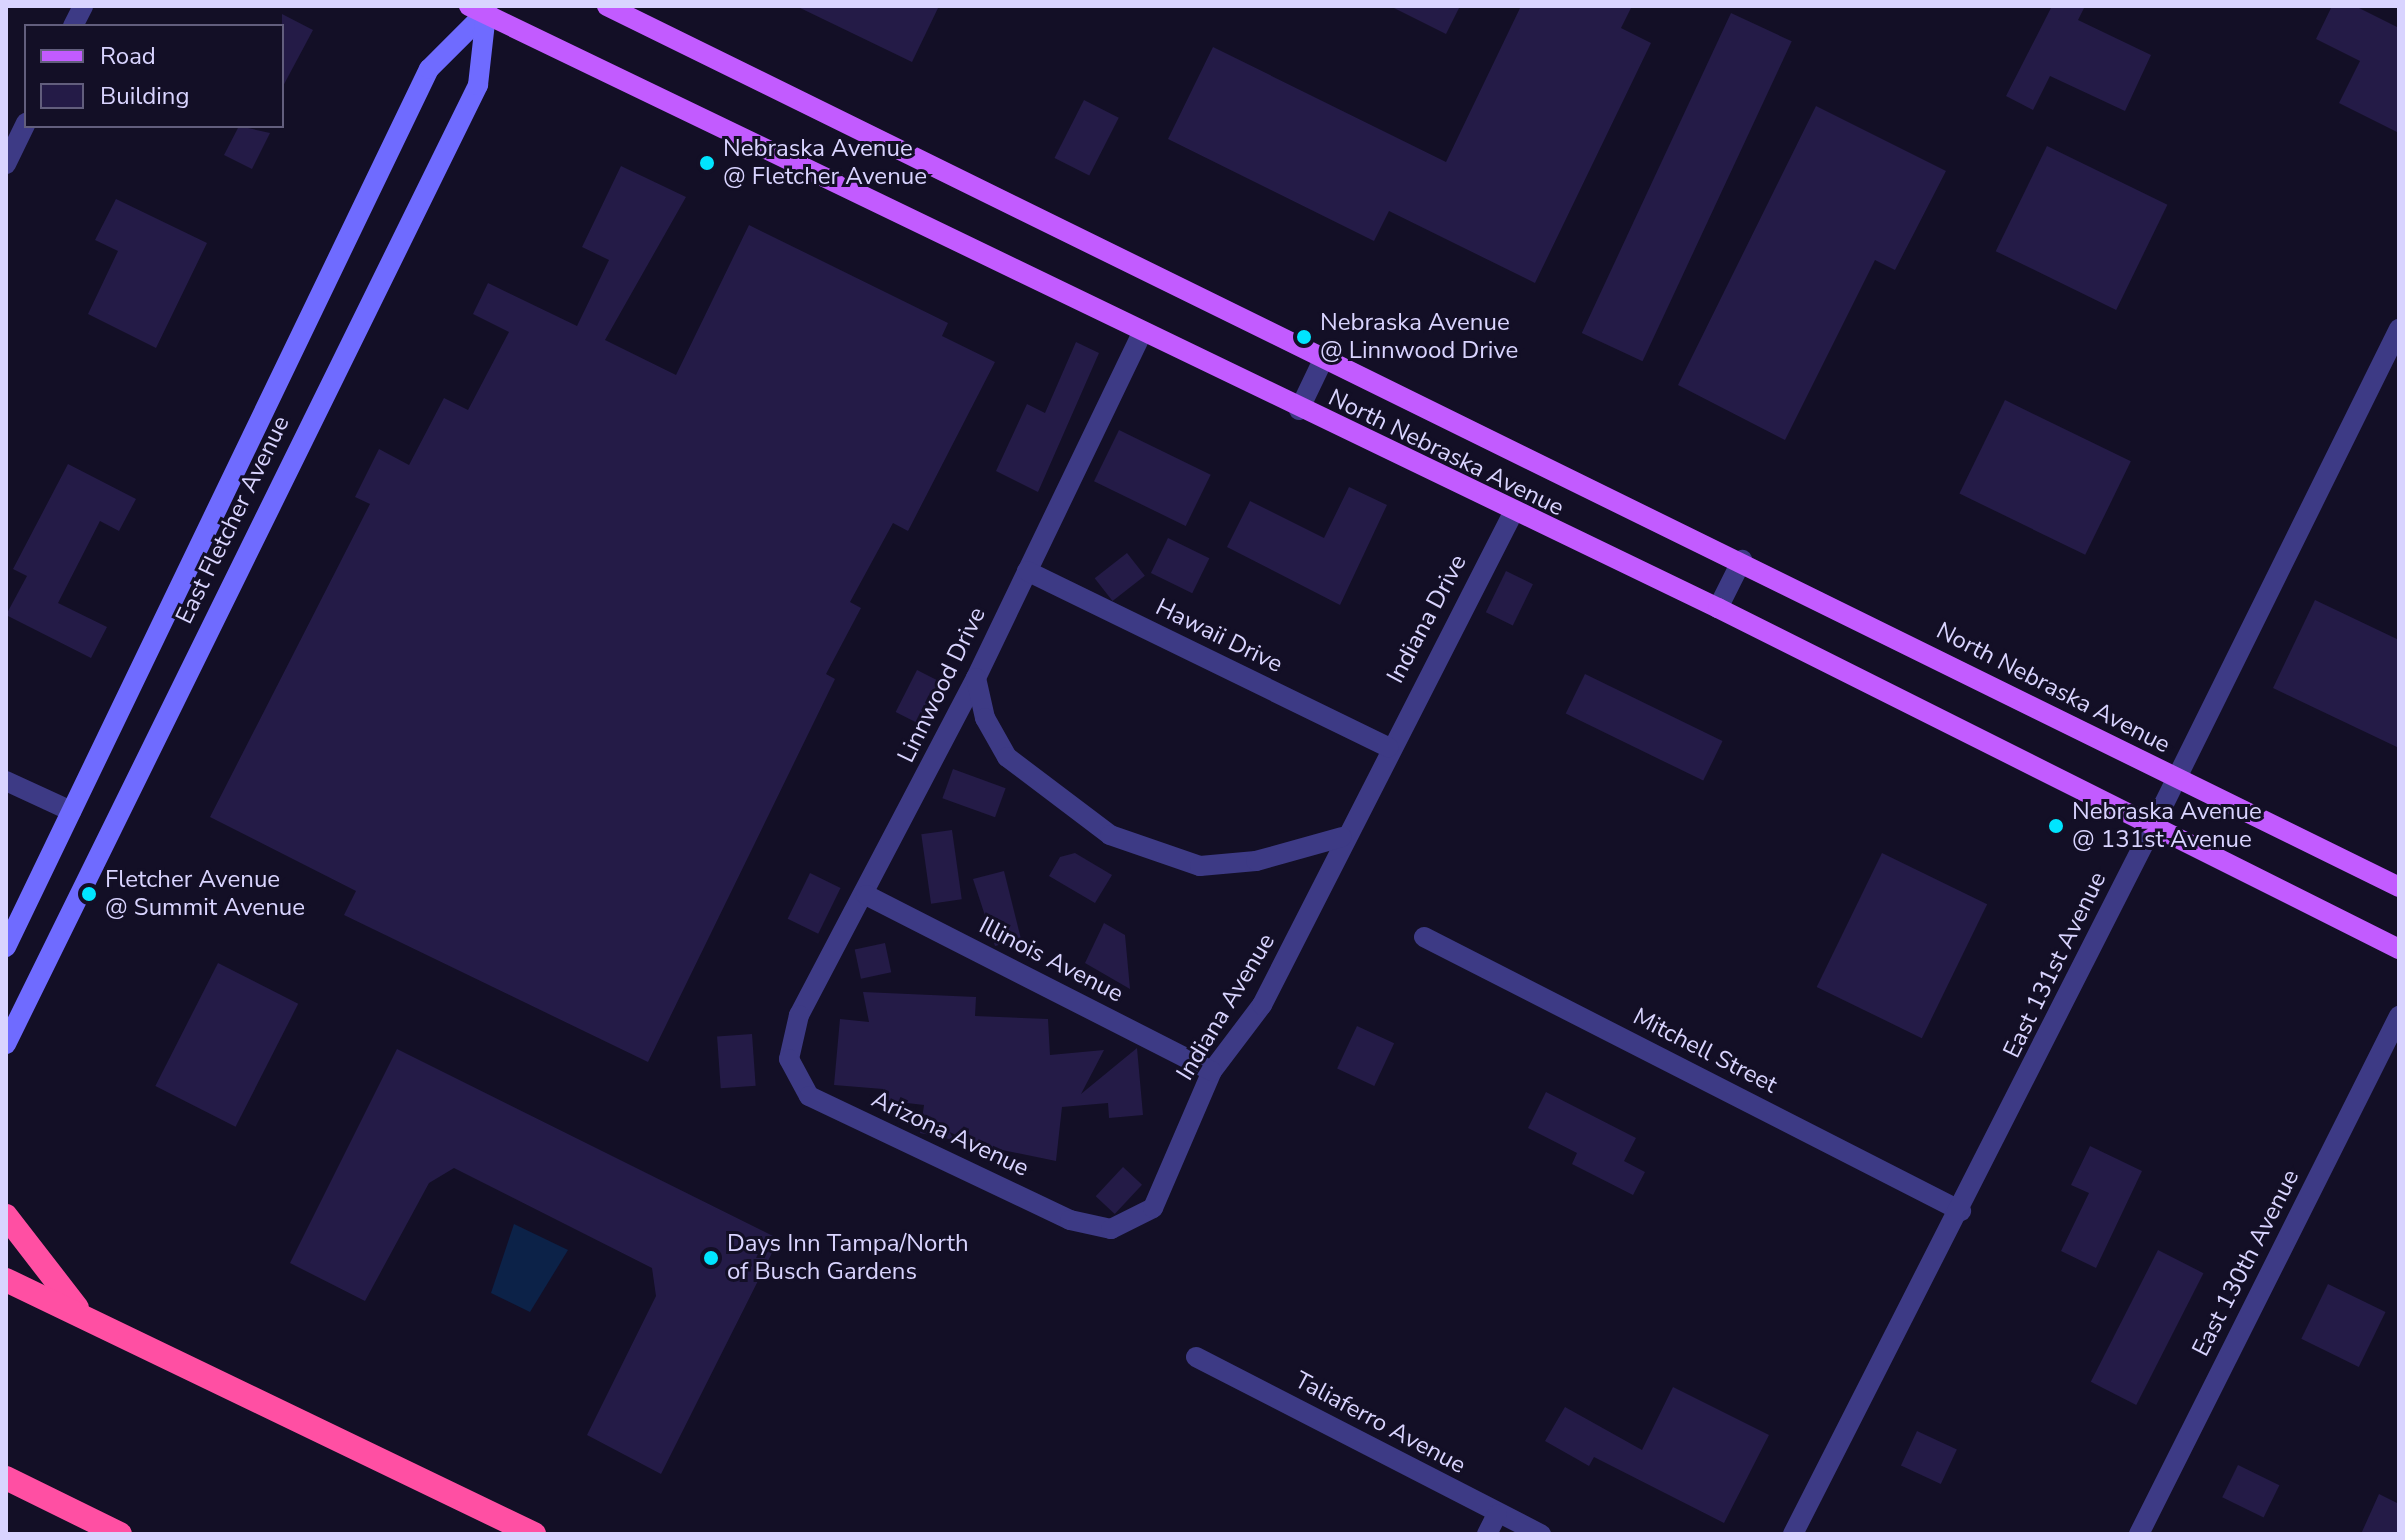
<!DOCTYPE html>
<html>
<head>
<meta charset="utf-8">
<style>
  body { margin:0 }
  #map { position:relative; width:2405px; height:1540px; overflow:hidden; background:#130f26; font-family:"Nunito Sans",sans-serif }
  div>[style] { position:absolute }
  .water>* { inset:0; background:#0c2248 }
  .building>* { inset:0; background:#241b47; transform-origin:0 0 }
  .minor>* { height:20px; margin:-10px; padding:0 10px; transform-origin:10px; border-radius:10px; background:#3d3a85 }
  .tertiary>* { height:20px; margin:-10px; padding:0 10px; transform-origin:10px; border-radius:10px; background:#3d3a85 }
  .secondary>* { height:20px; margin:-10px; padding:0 10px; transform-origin:10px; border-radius:10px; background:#6f6bff }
  .primary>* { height:20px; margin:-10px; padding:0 10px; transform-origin:10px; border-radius:10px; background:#c25bff }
  .motorway>* { height:24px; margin:-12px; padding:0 12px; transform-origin:12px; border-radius:12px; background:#ff4fa3 }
  .dots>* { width:22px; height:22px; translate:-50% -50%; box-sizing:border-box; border:4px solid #130f26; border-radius:50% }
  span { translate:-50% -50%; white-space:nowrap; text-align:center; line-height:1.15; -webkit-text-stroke:6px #130f26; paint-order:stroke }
  .poi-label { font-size:24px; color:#d9d4ff }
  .left { translate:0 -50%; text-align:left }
  .street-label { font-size:24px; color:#d9d4ff }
  .frame { position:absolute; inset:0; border:8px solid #d9d4ff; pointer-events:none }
  .legend { position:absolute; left:24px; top:24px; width:260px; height:104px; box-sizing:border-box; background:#130f26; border:2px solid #625e7d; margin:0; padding:10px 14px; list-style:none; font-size:24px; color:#d9d4ff }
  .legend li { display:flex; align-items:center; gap:16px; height:40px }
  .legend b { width:40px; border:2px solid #625e7d }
</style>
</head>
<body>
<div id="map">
  <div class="water">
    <div style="clip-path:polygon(514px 1224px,568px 1250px,530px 1312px,491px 1293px)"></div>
  </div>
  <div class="building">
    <div style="clip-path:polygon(796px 6px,939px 6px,912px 62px)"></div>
    <div style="clip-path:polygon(1390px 6px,1460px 6px,1446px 34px)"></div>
    <div style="clip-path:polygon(1521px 6px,1632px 6px,1621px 28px,1651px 43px,1535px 283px,1389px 211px,1374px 241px,1168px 139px,1213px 47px,1446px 162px)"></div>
    <div style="clip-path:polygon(2052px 6px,2085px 6px,2078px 20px,2151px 55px,2125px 111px,2050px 76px,2033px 110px,2006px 96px)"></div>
    <div style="clip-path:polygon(2332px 6px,2355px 6px,2399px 28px,2399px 133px,2339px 103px,2360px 61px,2316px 39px)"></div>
    <div style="left:1731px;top:13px;width:67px;height:353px;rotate:25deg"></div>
    <div style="clip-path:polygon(282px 14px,313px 30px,282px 88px)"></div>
    <div style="left:1084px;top:100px;width:39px;height:65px;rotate:27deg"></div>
    <div style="clip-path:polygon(1816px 106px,1946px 171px,1895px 270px,1875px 260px,1785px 440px,1678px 385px)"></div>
    <div style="clip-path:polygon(239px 126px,270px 133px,252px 169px,224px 155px)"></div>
    <div style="left:2047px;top:146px;width:134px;height:117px;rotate:26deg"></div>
    <div style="clip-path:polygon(621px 166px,686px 197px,605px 340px,676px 375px,749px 225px,948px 323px,942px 336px,995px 362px,908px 531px,893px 523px,850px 602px,861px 608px,826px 674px,835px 679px,648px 1062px,344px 915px,356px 891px,210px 817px,370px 504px,355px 497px,379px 449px,409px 465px,444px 398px,468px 410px,509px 332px,473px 314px,488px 283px,577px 326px,609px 260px,582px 247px)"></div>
    <div style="clip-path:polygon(116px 199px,207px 243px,156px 348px,88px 314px,118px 251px,95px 240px)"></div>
    <div style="clip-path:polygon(1076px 342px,1099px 353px,1038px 492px,996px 471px,1027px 404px,1045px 413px)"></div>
    <div style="left:2005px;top:400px;width:140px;height:104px;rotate:26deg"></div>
    <div style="left:1119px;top:430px;width:102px;height:57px;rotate:26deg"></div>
    <div style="clip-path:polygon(68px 464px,136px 499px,119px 531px,100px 521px,58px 603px,107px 627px,91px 658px,6px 615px,27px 576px,13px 569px)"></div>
    <div style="clip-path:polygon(1349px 487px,1387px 505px,1340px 605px,1227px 547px,1250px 501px,1324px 538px)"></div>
    <div style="left:1168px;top:538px;width:46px;height:39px;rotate:26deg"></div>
    <div style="left:1127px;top:553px;width:29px;height:41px;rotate:52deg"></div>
    <div style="left:1506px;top:571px;width:30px;height:46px;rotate:26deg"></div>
    <div style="clip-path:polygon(2315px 600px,2399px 640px,2399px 748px,2273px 688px)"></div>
    <div style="left:917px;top:670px;width:31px;height:47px;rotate:27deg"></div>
    <div style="left:1585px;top:674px;width:153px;height:44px;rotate:26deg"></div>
    <div style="left:953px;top:769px;width:56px;height:31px;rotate:20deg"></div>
    <div style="left:952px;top:830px;width:70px;height:31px;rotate:82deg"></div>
    <div style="clip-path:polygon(1075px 853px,1112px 875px,1095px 903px,1049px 876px,1060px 857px)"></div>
    <div style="left:1882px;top:853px;width:117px;height:149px;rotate:26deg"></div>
    <div style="clip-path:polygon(1004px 871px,1021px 939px,995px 946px,973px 879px)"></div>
    <div style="left:810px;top:873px;width:34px;height:51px;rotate:26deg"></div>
    <div style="clip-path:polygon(1104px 923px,1125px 935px,1130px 989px,1085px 963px)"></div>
    <div style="left:885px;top:943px;width:30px;height:31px;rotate:78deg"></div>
    <div style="left:218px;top:963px;width:90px;height:138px;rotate:27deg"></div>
    <div style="clip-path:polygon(863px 992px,976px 997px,975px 1016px,1048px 1019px,1050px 1055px,1104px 1050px,1081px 1094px,1137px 1048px,1143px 1115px,1109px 1118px,1108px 1103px,1062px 1107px,1056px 1161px,920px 1133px,924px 1105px,882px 1100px,883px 1089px,834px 1085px,840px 1019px,869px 1022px)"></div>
    <div style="left:1357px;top:1026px;width:41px;height:47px;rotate:25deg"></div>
    <div style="left:752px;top:1034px;width:52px;height:35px;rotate:86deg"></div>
    <div style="clip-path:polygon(397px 1049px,779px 1239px,661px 1474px,587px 1435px,656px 1296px,652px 1268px,454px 1168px,429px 1183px,365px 1301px,290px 1263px)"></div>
    <div style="clip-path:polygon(1546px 1092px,1636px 1138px,1624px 1161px,1645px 1172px,1633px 1195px,1572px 1164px,1577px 1153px,1528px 1128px)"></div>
    <div style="clip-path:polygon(2090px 1146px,2142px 1171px,2096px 1268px,2061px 1251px,2089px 1193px,2071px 1185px)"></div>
    <div style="left:1123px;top:1167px;width:26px;height:40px;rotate:43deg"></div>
    <div style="left:2158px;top:1250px;width:51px;height:148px;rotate:27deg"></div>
    <div style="left:2328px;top:1284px;width:64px;height:61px;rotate:26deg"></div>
    <div style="clip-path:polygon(1673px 1387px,1769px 1435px,1724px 1523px,1594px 1457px,1589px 1466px,1545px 1441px,1565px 1407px,1642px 1450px)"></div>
    <div style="left:1917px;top:1431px;width:44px;height:38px;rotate:25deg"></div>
    <div style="left:2238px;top:1465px;width:46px;height:36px;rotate:26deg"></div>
    <div style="clip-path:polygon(2379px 1494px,2399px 1504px,2399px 1534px,2361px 1534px)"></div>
  </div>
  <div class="minor">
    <div style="left:73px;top:26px;width:22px;rotate:-63deg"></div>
    <div style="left:6px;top:164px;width:46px;rotate:-64deg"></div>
    <div style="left:1142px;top:333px;width:383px;rotate:115.7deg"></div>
    <div style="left:976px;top:678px;width:381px;rotate:117.7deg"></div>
    <div style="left:799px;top:1015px;width:45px;rotate:102.8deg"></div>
    <div style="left:789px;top:1059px;width:42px;rotate:61.6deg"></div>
    <div style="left:809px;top:1096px;width:289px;rotate:25.4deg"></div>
    <div style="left:1070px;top:1220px;width:42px;rotate:12.4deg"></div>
    <div style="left:1111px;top:1229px;width:47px;rotate:-26.6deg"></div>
    <div style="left:1153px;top:1208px;width:149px;rotate:-66.7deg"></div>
    <div style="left:1212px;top:1071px;width:83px;rotate:-52.9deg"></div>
    <div style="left:1262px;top:1005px;width:550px;rotate:-62.97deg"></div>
    <div style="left:1299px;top:410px;width:55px;rotate:-64.4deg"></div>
    <div style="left:1027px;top:571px;width:402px;rotate:26deg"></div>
    <div style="left:1718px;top:608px;width:54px;rotate:-63.4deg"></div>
    <div style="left:976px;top:678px;width:41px;rotate:77.3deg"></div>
    <div style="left:985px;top:718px;width:45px;rotate:60.6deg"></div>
    <div style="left:1007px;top:757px;width:129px;rotate:37.1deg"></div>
    <div style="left:1110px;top:835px;width:95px;rotate:19deg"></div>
    <div style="left:1200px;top:866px;width:56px;rotate:-5.1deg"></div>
    <div style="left:1256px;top:861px;width:89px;rotate:-15.6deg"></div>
    <div style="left:6px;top:781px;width:72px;rotate:24.8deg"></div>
    <div style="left:866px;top:895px;width:388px;rotate:27deg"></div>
    <div style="left:1424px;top:937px;width:603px;rotate:27.03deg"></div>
    <div style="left:1196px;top:1357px;width:388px;rotate:27.2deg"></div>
    <div style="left:1487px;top:1534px;width:22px;rotate:-63deg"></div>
    <div style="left:1793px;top:1534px;width:792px;rotate:-63.05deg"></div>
    <div style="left:2139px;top:1534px;width:580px;rotate:-63.35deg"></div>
  </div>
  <div class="tertiary">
    <div style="left:2152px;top:828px;width:557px;rotate:-63.67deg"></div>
  </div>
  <div class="secondary">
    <div style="left:6px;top:947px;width:975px;rotate:-64.28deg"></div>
    <div style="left:429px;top:69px;width:83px;rotate:-45deg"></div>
    <div style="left:6px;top:1044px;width:1069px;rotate:-63.79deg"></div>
    <div style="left:478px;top:85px;width:71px;rotate:-83.6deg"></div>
  </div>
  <div class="primary">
    <div style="left:469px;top:6px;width:1387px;rotate:25.73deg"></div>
    <div style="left:1718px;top:608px;width:762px;rotate:26.6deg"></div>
    <div style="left:607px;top:6px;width:1997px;rotate:26.18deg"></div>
  </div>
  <div class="motorway">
    <div style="left:6px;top:1216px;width:116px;rotate:52.3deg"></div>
    <div style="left:6px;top:1280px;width:586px;rotate:25.69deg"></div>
    <div style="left:6px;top:1478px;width:127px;rotate:26.2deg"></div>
  </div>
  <div class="dots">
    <div style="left:707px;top:163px;background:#00e5ff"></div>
    <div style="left:1304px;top:337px;background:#00e5ff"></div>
    <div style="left:2056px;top:826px;background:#00e5ff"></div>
    <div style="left:89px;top:894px;background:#00e5ff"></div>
    <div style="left:711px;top:1258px;background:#00e5ff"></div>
  </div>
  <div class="poi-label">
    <span class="left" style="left:723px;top:163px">Nebraska Avenue<br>@ Fletcher Avenue</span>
    <span class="left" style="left:1320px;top:337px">Nebraska Avenue<br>@ Linnwood Drive</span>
    <span class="left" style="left:2072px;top:826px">Nebraska Avenue<br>@ 131st Avenue</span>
    <span class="left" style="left:105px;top:894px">Fletcher Avenue<br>@ Summit Avenue</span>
    <span class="left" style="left:727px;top:1258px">Days Inn Tampa/North<br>of Busch Gardens</span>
  </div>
  <div class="street-label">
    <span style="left:1446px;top:453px;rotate:26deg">North Nebraska Avenue</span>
    <span style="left:233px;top:520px;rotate:-64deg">East Fletcher Avenue</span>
    <span style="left:1427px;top:619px;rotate:-62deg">Indiana Drive</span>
    <span style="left:1219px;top:636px;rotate:26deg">Hawaii Drive</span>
    <span style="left:942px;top:685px;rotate:-64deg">Linnwood Drive</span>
    <span style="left:2053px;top:688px;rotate:27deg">North Nebraska Avenue</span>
    <span style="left:1051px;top:960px;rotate:27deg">Illinois Avenue</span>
    <span style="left:2055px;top:965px;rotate:-64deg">East 131st Avenue</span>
    <span style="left:1226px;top:1007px;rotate:-59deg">Indiana Avenue</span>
    <span style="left:1705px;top:1051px;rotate:27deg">Mitchell Street</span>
    <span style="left:950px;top:1134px;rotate:25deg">Arizona Avenue</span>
    <span style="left:2246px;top:1263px;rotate:-63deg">East 130th Avenue</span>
    <span style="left:1380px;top:1423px;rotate:28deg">Taliaferro Avenue</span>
  </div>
  <div class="frame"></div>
  <ul class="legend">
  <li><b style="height:10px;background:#c25bff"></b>Road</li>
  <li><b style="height:22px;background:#241b47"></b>Building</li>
  </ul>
</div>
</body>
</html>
